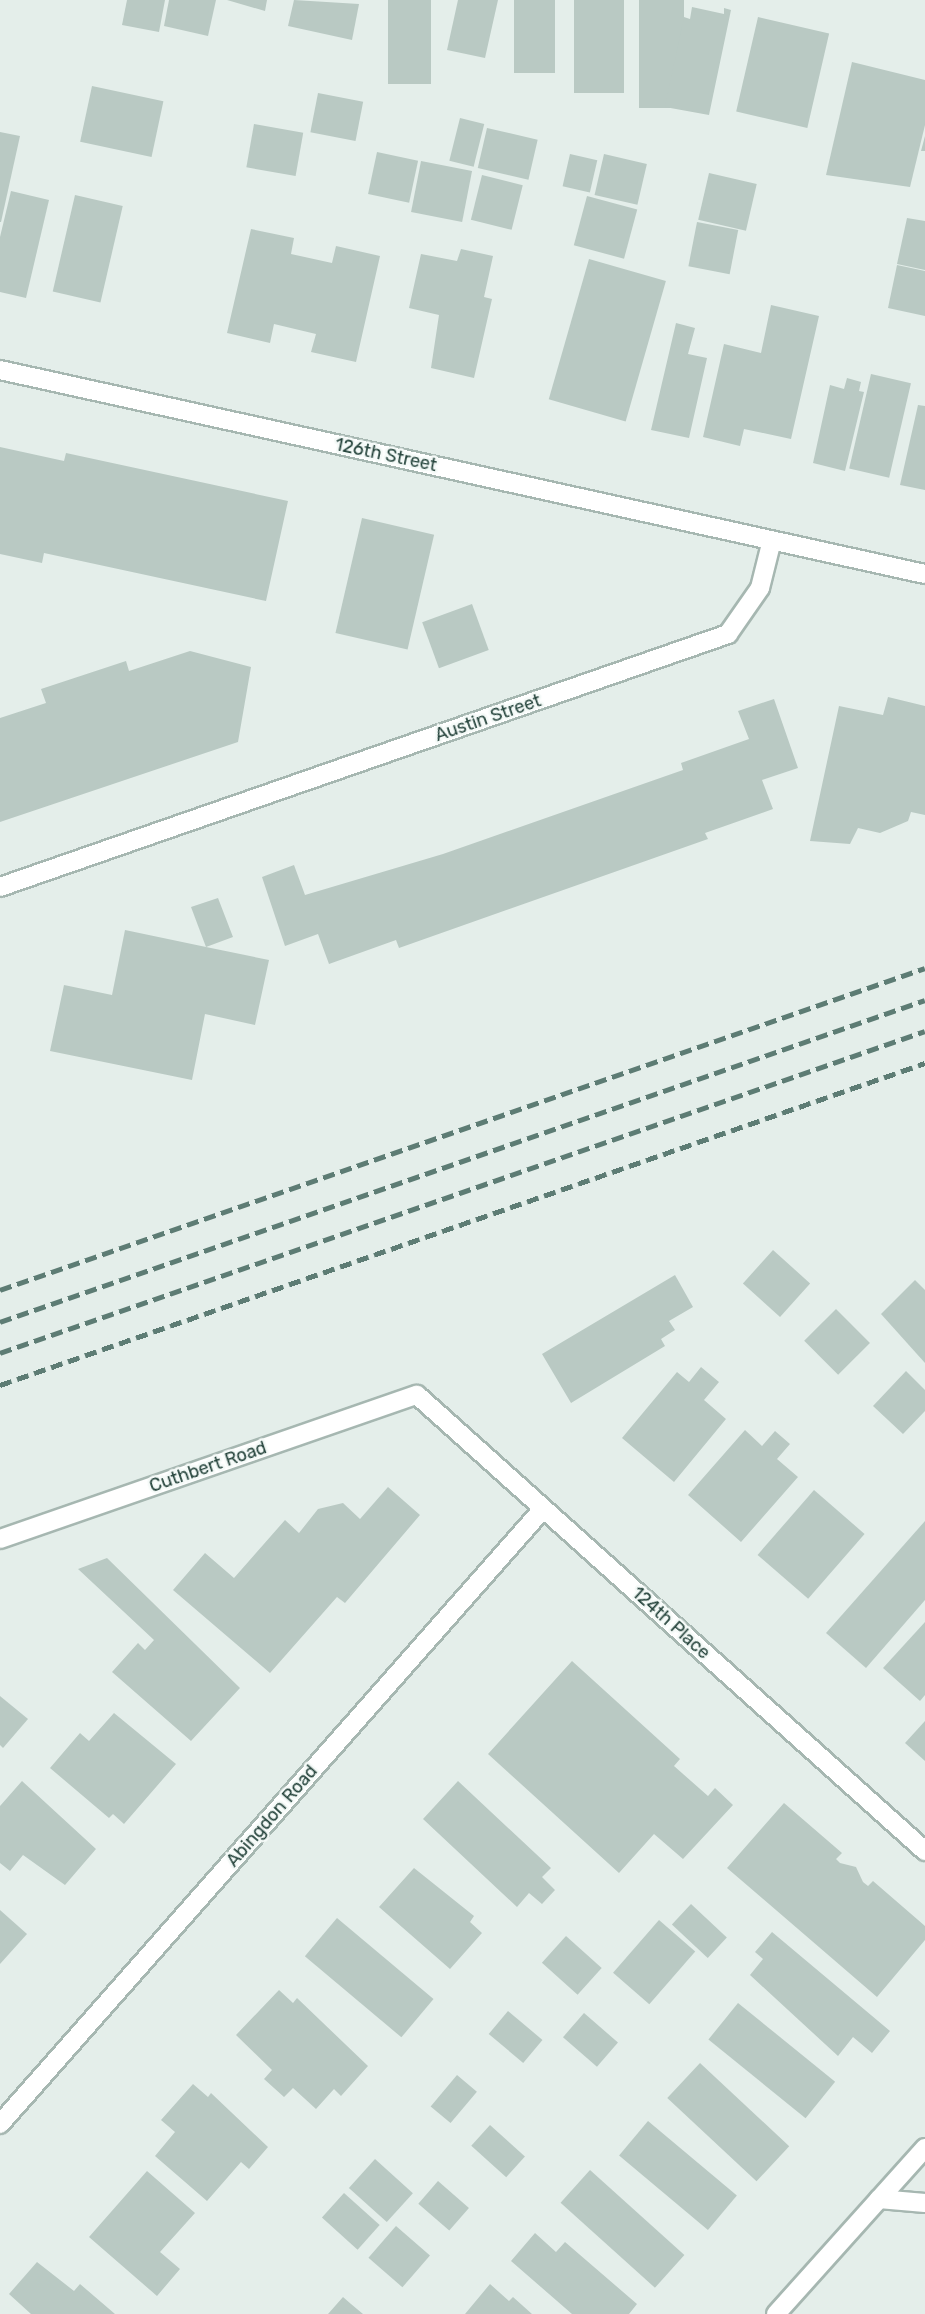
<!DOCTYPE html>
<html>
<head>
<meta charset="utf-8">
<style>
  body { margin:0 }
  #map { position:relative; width:925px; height:2314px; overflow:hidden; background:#e4eeea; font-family:Rubik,sans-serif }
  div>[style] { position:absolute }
  .building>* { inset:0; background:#b9c9c3; transform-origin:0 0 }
  .roads { filter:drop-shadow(2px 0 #a6b7b1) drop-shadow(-2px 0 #a6b7b1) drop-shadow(0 2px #a6b7b1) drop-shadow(0 -2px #a6b7b1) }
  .minor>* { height:18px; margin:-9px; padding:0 9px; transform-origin:9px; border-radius:9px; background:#fff }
  .secondary>* { height:18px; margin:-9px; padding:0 9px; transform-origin:9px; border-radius:9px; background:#fff }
  .rail>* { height:4.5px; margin-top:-2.25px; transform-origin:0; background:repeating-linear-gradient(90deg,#5d7c74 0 12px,transparent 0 18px) }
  span { translate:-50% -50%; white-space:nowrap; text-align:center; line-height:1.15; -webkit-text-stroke:5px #f5faf8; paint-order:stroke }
  .street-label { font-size:18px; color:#224139 }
</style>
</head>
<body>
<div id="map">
  <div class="building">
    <div style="clip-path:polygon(127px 0,165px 0,159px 32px,122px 25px)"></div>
    <div style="clip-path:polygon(169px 0,216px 0,208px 36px,164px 26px)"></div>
    <div style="clip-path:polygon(227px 0,267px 0,265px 11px)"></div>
    <div style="clip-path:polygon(294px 0,359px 4px,352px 40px,288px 26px)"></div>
    <div style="left:388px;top:0;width:43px;height:84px"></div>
    <div style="clip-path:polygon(458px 0,498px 0,485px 58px,447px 50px)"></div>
    <div style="left:514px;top:0;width:41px;height:73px"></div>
    <div style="left:574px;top:0;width:50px;height:93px"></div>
    <div style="left:639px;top:0;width:45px;height:108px"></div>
    <div style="clip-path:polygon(692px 7px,724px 14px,724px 8px,731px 10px,709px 115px,665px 107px,684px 17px,690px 19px)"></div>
    <div style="left:758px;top:17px;width:73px;height:97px;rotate:13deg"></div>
    <div style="clip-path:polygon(852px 62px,925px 80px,925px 125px,910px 187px,826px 175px)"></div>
    <div style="left:92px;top:86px;width:73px;height:57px;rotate:12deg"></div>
    <div style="left:318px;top:93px;width:46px;height:40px;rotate:11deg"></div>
    <div style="left:460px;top:118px;width:25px;height:44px;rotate:14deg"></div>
    <div style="left:254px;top:124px;width:50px;height:44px;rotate:10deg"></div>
    <div style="left:487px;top:128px;width:52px;height:41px;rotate:13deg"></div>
    <div style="clip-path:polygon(0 132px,20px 136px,1px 222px,0 222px)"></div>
    <div style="clip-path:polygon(925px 136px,925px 151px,921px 151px)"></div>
    <div style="left:377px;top:152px;width:42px;height:43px;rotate:12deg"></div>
    <div style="left:570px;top:154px;width:28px;height:33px;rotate:13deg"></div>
    <div style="left:604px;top:154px;width:44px;height:42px;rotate:13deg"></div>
    <div style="left:421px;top:161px;width:52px;height:52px;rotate:11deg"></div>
    <div style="left:709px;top:173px;width:49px;height:48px;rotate:13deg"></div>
    <div style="left:482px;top:175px;width:42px;height:46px;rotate:14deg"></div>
    <div style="clip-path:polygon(11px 191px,49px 200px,26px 298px,0 292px,0 237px)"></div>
    <div style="left:75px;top:195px;width:49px;height:99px;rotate:13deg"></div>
    <div style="left:587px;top:196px;width:52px;height:51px;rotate:15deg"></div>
    <div style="clip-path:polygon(907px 218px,925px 221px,925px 270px,897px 264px)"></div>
    <div style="left:697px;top:222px;width:42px;height:45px;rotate:11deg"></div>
    <div style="clip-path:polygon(251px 229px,294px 238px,291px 254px,332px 263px,336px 246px,380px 256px,356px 362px,311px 352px,316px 334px,274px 324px,270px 343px,227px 333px)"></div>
    <div style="clip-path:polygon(461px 249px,493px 256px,484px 297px,492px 299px,474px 378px,431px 368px,439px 315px,409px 308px,421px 254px,457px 261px)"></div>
    <div style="left:589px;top:259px;width:80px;height:146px;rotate:16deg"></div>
    <div style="clip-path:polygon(897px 265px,925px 271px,925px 316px,888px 308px)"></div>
    <div style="clip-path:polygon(771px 305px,819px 316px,791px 439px,744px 429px,740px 446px,703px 437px,724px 344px,761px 353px)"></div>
    <div style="clip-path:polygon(676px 323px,695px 328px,688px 354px,707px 358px,689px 438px,651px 430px)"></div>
    <div style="left:871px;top:374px;width:41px;height:97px;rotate:13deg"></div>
    <div style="clip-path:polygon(847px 378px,861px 382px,859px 391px,864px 392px,845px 471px,813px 463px,830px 385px,844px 389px)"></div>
    <div style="clip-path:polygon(918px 405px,925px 406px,925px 490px,900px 485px)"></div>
    <div style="clip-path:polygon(0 447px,64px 461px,66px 453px,288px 501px,266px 601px,44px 553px,42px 563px,0 554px)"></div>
    <div style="left:362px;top:518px;width:74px;height:118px;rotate:13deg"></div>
    <div style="left:472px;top:604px;width:49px;height:53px;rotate:70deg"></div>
    <div style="clip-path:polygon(190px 651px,251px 667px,238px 742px,0 822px,0 718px,46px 703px,41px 689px,126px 661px,129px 671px)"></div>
    <div style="clip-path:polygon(888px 697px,925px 706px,925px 815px,911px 812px,908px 821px,880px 833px,858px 828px,850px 844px,810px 841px,839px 706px,883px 715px)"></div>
    <div style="clip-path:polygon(774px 699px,798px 768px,762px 780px,773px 809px,705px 833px,708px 839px,399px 948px,396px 940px,329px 964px,318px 934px,285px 946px,262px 877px,294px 865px,305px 895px,443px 854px,683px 770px,681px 763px,749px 739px,738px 711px)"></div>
    <div style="clip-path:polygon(218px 898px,233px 937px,206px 947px,269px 960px,255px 1025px,205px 1014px,192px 1080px,50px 1051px,64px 985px,112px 995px,125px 930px,206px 947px,191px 907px)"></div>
    <div style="left:773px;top:1250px;width:50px;height:45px;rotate:42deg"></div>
    <div style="clip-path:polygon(675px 1275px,693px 1307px,669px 1321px,675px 1330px,661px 1339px,665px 1346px,571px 1403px,542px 1354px)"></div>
    <div style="clip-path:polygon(915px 1280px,925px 1290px,925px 1363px,881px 1314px)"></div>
    <div style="left:836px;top:1309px;width:48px;height:45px;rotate:45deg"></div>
    <div style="clip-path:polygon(701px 1367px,719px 1382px,704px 1400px,726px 1419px,674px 1482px,622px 1438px,677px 1372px,689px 1382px)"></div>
    <div style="clip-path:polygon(906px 1371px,925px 1390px,925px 1411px,903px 1434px,873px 1406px)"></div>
    <div style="clip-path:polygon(745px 1430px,762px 1446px,775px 1431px,790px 1444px,777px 1459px,798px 1477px,741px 1542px,688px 1495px)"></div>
    <div style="clip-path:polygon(388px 1487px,420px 1515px,345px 1603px,337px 1597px,270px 1673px,173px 1590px,205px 1553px,234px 1578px,285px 1520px,299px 1533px,318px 1509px,343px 1503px,360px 1519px)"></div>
    <div style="left:814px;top:1490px;width:67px;height:86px;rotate:41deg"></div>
    <div style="clip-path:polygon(925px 1521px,925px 1600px,866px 1668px,826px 1633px)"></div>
    <div style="clip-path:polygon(107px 1558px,240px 1688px,191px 1741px,112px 1672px,138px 1643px,145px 1650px,154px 1640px,78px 1569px)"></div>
    <div style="clip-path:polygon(925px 1622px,925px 1695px,920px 1701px,883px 1668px)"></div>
    <div style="clip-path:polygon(572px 1661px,680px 1759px,674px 1766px,708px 1796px,715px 1788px,733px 1805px,683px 1859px,654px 1834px,619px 1873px,488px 1754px)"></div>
    <div style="clip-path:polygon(0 1696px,28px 1719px,3px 1748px,0 1745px)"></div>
    <div style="clip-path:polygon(114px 1713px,176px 1764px,124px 1824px,113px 1814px,109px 1818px,50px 1768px,80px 1733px,89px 1741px)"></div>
    <div style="clip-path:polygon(925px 1721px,925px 1761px,905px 1743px)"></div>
    <div style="clip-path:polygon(22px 1781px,96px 1849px,65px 1885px,23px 1855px,10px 1871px,0 1863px,0 1806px)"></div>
    <div style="clip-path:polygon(458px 1781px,551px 1868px,542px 1877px,555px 1890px,542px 1904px,529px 1893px,517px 1907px,423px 1819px)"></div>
    <div style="clip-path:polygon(784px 1803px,842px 1853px,836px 1859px,840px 1863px,856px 1867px,863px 1882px,868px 1886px,873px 1881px,925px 1926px,925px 1940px,877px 1997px,727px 1868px)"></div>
    <div style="clip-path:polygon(414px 1868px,474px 1916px,470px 1922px,482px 1933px,450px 1969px,379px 1907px)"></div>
    <div style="left:691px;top:1904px;width:49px;height:28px;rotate:43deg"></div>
    <div style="clip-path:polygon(0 1910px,27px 1934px,0 1964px)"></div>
    <div style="left:337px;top:1918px;width:126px;height:50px;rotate:40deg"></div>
    <div style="left:659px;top:1920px;width:48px;height:70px;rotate:41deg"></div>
    <div style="clip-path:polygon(772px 1932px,890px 2031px,872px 2053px,853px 2037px,838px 2056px,750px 1975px,763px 1959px,755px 1952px)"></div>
    <div style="left:566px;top:1936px;width:48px;height:36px;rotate:42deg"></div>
    <div style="clip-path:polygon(279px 1990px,293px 2003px,297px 1998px,368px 2066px,341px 2096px,334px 2089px,316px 2109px,293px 2088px,284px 2097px,264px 2079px,272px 2070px,236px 2035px)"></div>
    <div style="left:738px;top:2003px;width:125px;height:47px;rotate:39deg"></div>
    <div style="left:508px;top:2011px;width:45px;height:30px;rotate:40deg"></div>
    <div style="left:584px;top:2013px;width:45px;height:32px;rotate:41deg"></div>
    <div style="left:700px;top:2063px;width:122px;height:48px;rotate:43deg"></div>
    <div style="left:457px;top:2075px;width:26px;height:41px;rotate:40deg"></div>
    <div style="clip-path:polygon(193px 2084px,208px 2097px,211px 2093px,268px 2147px,249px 2169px,241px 2162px,207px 2201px,155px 2156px,175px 2132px,161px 2120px)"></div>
    <div style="left:648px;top:2121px;width:116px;height:45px;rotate:40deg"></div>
    <div style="left:490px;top:2125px;width:47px;height:28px;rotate:42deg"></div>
    <div style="left:375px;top:2159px;width:51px;height:39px;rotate:42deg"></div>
    <div style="left:590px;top:2170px;width:127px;height:44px;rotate:42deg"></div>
    <div style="clip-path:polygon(147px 2171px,195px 2213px,160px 2252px,180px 2269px,157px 2296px,89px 2237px)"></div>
    <div style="left:438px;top:2181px;width:41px;height:30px;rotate:41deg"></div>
    <div style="left:344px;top:2193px;width:48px;height:33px;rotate:42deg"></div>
    <div style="left:396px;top:2226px;width:45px;height:42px;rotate:41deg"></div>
    <div style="clip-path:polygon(535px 2233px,556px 2252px,565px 2242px,637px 2304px,629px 2314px,572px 2314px,511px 2261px)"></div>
    <div style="clip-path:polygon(37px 2262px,74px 2291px,80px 2284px,115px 2314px,31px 2314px,9px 2294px)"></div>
    <div style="clip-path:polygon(490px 2284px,509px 2301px,513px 2297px,532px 2314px,465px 2314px)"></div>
    <div style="clip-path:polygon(343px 2297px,351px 2304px,363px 2314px,328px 2314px)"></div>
  </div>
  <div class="roads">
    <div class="minor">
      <div style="left:0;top:370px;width:947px;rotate:12.44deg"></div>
      <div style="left:0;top:887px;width:771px;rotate:-19.16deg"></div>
      <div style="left:728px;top:634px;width:56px;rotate:-55.2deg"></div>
      <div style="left:760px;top:588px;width:49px;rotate:-76deg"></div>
      <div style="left:0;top:1539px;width:441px;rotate:-19.1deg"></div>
      <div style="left:417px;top:1395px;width:683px;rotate:41.91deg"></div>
      <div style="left:0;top:2124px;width:820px;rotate:-48.56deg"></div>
      <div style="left:879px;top:2199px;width:46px;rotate:5deg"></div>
    </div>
    <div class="secondary">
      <div style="left:776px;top:2314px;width:223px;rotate:-48.1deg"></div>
    </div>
  </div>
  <div class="rail">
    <div style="left:0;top:1290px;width:979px;rotate:-19.19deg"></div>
    <div style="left:0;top:1322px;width:979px;rotate:-19.19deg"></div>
    <div style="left:0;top:1353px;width:979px;rotate:-19.19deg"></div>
    <div style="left:0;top:1385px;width:979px;rotate:-19.19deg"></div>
  </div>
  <div class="street-label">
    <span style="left:386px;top:455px;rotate:12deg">126th Street</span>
    <span style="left:488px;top:718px;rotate:-19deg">Austin Street</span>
    <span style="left:208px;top:1467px;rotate:-19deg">Cuthbert Road</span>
    <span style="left:671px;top:1623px;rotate:42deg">124th Place</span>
    <span style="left:272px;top:1816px;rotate:-49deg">Abingdon Road</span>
  </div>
</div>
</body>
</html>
